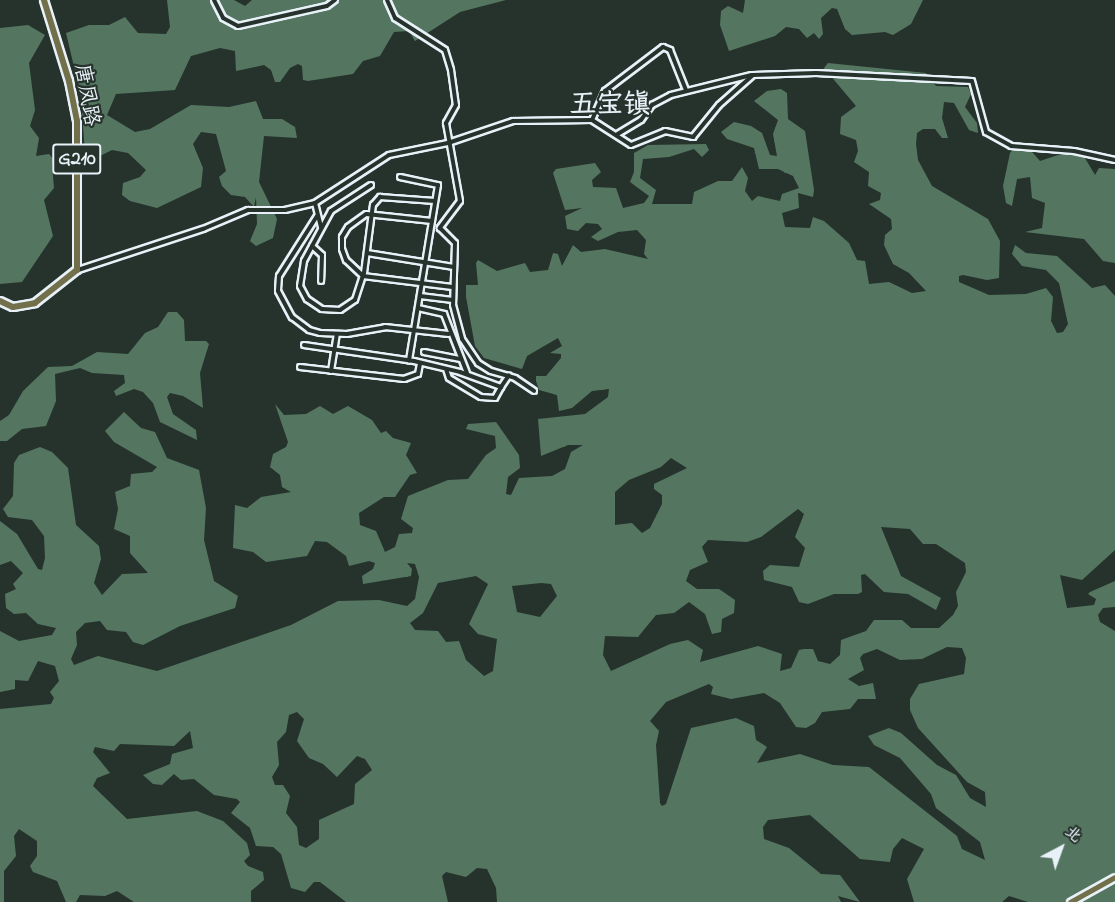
<!DOCTYPE html>
<html>
<head>
<meta charset="utf-8">
<style>
  body { margin:0 }
  #map { position:relative; width:1115px; height:902px; overflow:hidden; background:#26332d; font-family:"Indie Flower","LXGW WenKai TC",sans-serif }
  div>[style] { position:absolute }
  .green>* { inset:0; background:#547660 }
  .roads { filter:drop-shadow(2px 0 #e8f1f8) drop-shadow(-2px 0 #e8f1f8) drop-shadow(0 2px #e8f1f8) drop-shadow(0 -2px #e8f1f8) }
  .minor>* { height:4px; margin:-2px; padding:0 2px; transform-origin:2px; border-radius:2px; background:#26332d }
  .major>* { height:5px; margin:-2.5px; padding:0 2.5px; transform-origin:2.5px; border-radius:2.5px; background:#71704a }
  .highway>* { height:6px; margin:-3px; padding:0 3px; transform-origin:3px; border-radius:3px; background:#71704a }
  span { translate:-50% -50%; white-space:nowrap; text-align:center; line-height:1.15; -webkit-text-stroke:4.5px #26332d; paint-order:stroke }
  .shield-label span { padding:2px 4px; background:#26332d; border:2px solid; border-radius:4px; -webkit-text-stroke-width:0 }
  .shield-label { font-size:20px; color:#e8f1f8; font-weight:700 }
  .street-label { font-size:21px; color:#e8f1f8 }
  .district-label { font-size:27px; color:#e8f1f8; font-weight:700 }
  .north { position:absolute; left:1031px; top:818px; width:60px; height:60px; -webkit-text-stroke:4px #26332d; paint-order:stroke; rotate:41deg; font-size:16px; font-weight:700; line-height:24px; text-align:center; color:#e8f1f8 }
  .north::after { content:''; display:block; margin:auto; width:21px; height:27px; background:#e8f1f8; clip-path:polygon(50% 0,100% 100%,50% 72%,0 100%) }
</style>
</head>
<body>
<div id="map">
  <div class="green">
    <div style="clip-path:polygon(167px 0,234px 0,245px 6px,252px 0,506px 0,460px 12px,415px 41px,409px 31px,394px 32px,380px 56px,363px 61px,353px 74px,308px 81px,303px 80px,302px 66px,298px 64px,290px 68px,280px 82px,275px 82px,271px 70px,264px 65px,236px 71px,235px 51px,220px 48px,191px 56px,175px 90px,116px 94px,107px 115px,135px 132px,150px 129px,191px 105px,229px 107px,256px 101px,263px 119px,282px 119px,295px 127px,297px 138px,264px 136px,259px 182px,277px 219px,273px 238px,256px 246px,250px 241px,257px 224px,256px 197px,254px 207px,245px 197px,231px 195px,222px 186px,219px 177px,226px 171px,216px 134px,201px 132px,193px 144px,203px 168px,201px 187px,157px 208px,130px 201px,122px 195px,123px 183px,140px 177px,146px 170px,128px 153px,112px 150px,92px 160px,85px 155px,81px 96px,66px 33px,89px 25px,109px 25px,125px 17px,138px 33px,166px 34px,170px 27px)"></div>
    <div style="clip-path:polygon(745px 0,923px 0,911px 24px,893px 35px,885px 32px,852px 35px,845px 29px,837px 9px,832px 8px,821px 18px,823px 34px,819px 39px,814px 33px,807px 38px,799px 29px,786px 27px,775px 36px,729px 51px,720px 25px,721px 11px,728px 6px,743px 13px)"></div>
    <div style="clip-path:polygon(28px 25px,45px 35px,29px 63px,35px 110px,30px 126px,39px 138px,36px 156px,49px 154px,55px 161px,52px 165px,54px 188px,44px 200px,53px 236px,22px 282px,0 284px,0 28px)"></div>
    <div style="clip-path:polygon(evenodd,828px 63px,926px 73px,936px 86px,968px 87px,971px 94px,965px 107px,977px 123px,978px 133px,969px 130px,954px 103px,944px 102px,942px 118px,948px 138px,942px 138px,935px 129px,923px 129px,917px 133px,916px 144px,918px 160px,932px 186px,988px 219px,1000px 241px,999px 278px,987px 280px,963px 275px,959px 276px,959px 282px,989px 295px,1026px 294px,1046px 288px,1053px 297px,1051px 321px,1057px 333px,1063px 332px,1068px 324px,1059px 283px,1046px 270px,1022px 266px,1012px 254px,1015px 245px,1026px 253px,1057px 256px,1092px 288px,1105px 285px,1115px 296px,1115px 550px,1082px 580px,1060px 575px,1067px 608px,1094px 605px,1096px 599px,1088px 594px,1090px 592px,1115px 581px,1115px 607px,1103px 608px,1098px 615px,1100px 622px,1115px 631px,1115px 902px,1028px 902px,1009px 896px,1002px 902px,914px 902px,907px 879px,924px 849px,902px 838px,893px 849px,890px 862px,860px 859px,810px 815px,768px 820px,763px 827px,764px 839px,789px 848px,821px 874px,840px 875px,860px 902px,838px 896px,841px 902px,497px 902px,496px 888px,487px 869px,477px 868px,466px 877px,446px 872px,442px 876px,448px 902px,346px 902px,320px 882px,314px 882px,305px 892px,291px 888px,281px 854px,273px 847px,256px 846px,250px 828px,231px 813px,240px 802px,237px 799px,214px 795px,194px 779px,181px 780px,174px 774px,162px 785px,153px 784px,143px 775px,170px 764px,172px 754px,193px 748px,190px 731px,174px 746px,120px 744px,114px 751px,95px 747px,93px 752px,110px 773px,97px 778px,93px 786px,127px 819px,197px 811px,223px 821px,247px 843px,250px 855px,244px 861px,248px 866px,263px 872px,264px 880px,251px 891px,251px 902px,134px 902px,117px 891px,105px 896px,80px 895px,76px 902px,66px 902px,57px 881px,33px 872px,30px 866px,37px 856px,37px 841px,19px 829px,14px 836px,16px 856px,4px 871px,4px 902px,0 902px,0 709px,51px 704px,54px 698px,50px 692px,59px 681px,55px 666px,38px 661px,28px 681px,15px 680px,15px 689px,0 692px,0 631px,19px 641px,52px 635px,56px 628px,38px 624px,26px 613px,14px 614px,6px 608px,5px 594px,16px 589px,13px 584px,23px 573px,11px 561px,0 565px,0 521px,17px 534px,38px 569px,42px 570px,45px 558px,44px 536px,32px 520px,8px 517px,3px 509px,13px 496px,14px 463px,19px 455px,40px 447px,52px 452px,68px 468px,76px 525px,99px 546px,101px 559px,94px 583px,102px 595px,122px 574px,148px 573px,130px 553px,130px 536px,114px 529px,118px 509px,115px 492px,130px 486px,131px 474px,152px 472px,157px 467px,114px 442px,105px 431px,124px 412px,141px 428px,155px 432px,167px 458px,199px 470px,206px 508px,204px 540px,214px 581px,238px 596px,235px 608px,180px 626px,143px 645px,133px 642px,126px 632px,107px 630px,100px 621px,85px 623px,76px 632px,77px 645px,71px 659px,74px 665px,98px 656px,157px 671px,291px 625px,338px 601px,379px 600px,407px 606px,415px 599px,419px 577px,415px 564px,407px 563px,412px 569px,411px 576px,363px 584px,362px 576px,373px 569px,375px 563px,369px 561px,349px 566px,346px 556px,327px 542px,315px 541px,307px 556px,266px 562px,253px 552px,233px 548px,235px 505px,247px 508px,261px 497px,291px 492px,282px 487px,280px 475px,270px 467px,273px 454px,286px 447px,288px 442px,275px 404px,284px 415px,306px 414px,320px 406px,333px 414px,348px 406px,372px 420px,381px 433px,386px 431px,393px 438px,411px 443px,406px 455px,417px 473px,410px 475px,395px 497px,384px 497px,359px 513px,360px 525px,376px 531px,385px 552px,395px 547px,399px 534px,412px 533px,413px 528px,401px 519px,408px 496px,448px 480px,468px 479px,486px 455px,496px 448px,495px 436px,466px 429px,468px 424px,496px 422px,519px 455px,520px 468px,508px 477px,506px 494px,511px 495px,519px 478px,552px 476px,565px 469px,571px 452px,583px 445px,568px 445px,541px 456px,538px 419px,585px 414px,608px 397px,609px 389px,592px 391px,572px 408px,559px 411px,557px 395px,539px 390px,536px 381px,536px 376px,546px 376px,561px 358px,561px 354px,550px 353px,562px 346px,558px 338px,527px 356px,522px 369px,484px 358px,475px 346px,466px 297px,466px 285px,478px 285px,476px 263px,478px 260px,497px 271px,525px 263px,530px 272px,548px 270px,553px 253px,558px 254px,562px 266px,573px 245px,581px 252px,605px 249px,648px 259px,644px 254px,646px 240px,637px 230px,618px 232px,598px 241px,591px 237px,602px 229px,598px 224px,586px 223px,578px 231px,567px 229px,565px 216px,582px 208px,565px 210px,553px 173px,556px 169px,595px 163px,601px 172px,592px 180px,593px 187px,616px 188px,623px 208px,644px 203px,649px 196px,630px 182px,634px 172px,634px 153px,648px 145px,706px 144px,709px 150px,702px 157px,694px 149px,669px 157px,643px 159px,640px 178px,656px 190px,652px 204px,692px 204px,694px 192px,718px 181px,732px 181px,742px 167px,748px 178px,745px 191px,752px 201px,758px 196px,780px 201px,782px 194px,799px 188px,793px 176px,778px 169px,759px 169px,754px 148px,727px 139px,721px 132px,734px 122px,751px 126px,762px 133px,770px 155px,777px 156px,773px 134px,778px 120px,754px 101px,767px 91px,781px 89px,787px 93px,788px 119px,805px 131px,814px 190px,813px 197px,798px 193px,799px 208px,782px 213px,785px 227px,810px 228px,813px 217px,824px 221px,849px 243px,857px 260px,865px 261px,869px 284px,889px 282px,912px 293px,926px 291px,909px 273px,893px 264px,884px 245px,885px 235px,892px 229px,891px 219px,869px 204px,880px 200px,881px 193px,868px 186px,869px 172px,854px 162px,858px 151px,856px 140px,840px 134px,841px 117px,856px 106px,824px 68px,828px 63px,671px 458px,687px 468px,654px 484px,654px 489px,662px 495px,662px 504px,650px 528px,642px 533px,632px 523px,615px 525px,615px 492px,629px 480px,661px 467px,671px 458px,828px 63px,798px 509px,804px 514px,795px 537px,805px 548px,799px 567px,770px 565px,763px 571px,764px 580px,792px 587px,799px 602px,808px 604px,834px 594px,858px 594px,862px 592px,861px 575px,865px 574px,884px 592px,908px 594px,936px 610px,941px 598px,901px 576px,881px 527px,910px 529px,923px 544px,936px 544px,965px 563px,966px 572px,956px 592px,958px 606px,953px 615px,939px 628px,911px 628px,902px 620px,874px 620px,866px 631px,841px 640px,840px 655px,830px 664px,818px 661px,813px 649px,804px 649px,799px 650px,791px 668px,780px 671px,782px 654px,758px 646px,700px 662px,703px 650px,688px 640px,670px 644px,611px 671px,603px 655px,605px 636px,638px 637px,656px 615px,674px 613px,689px 602px,705px 614px,712px 634px,721px 632px,722px 619px,734px 613px,735px 600px,719px 589px,697px 589px,686px 581px,690px 570px,708px 562px,702px 547px,708px 540px,747px 542px,761px 537px,798px 509px,828px 63px,476px 576px,488px 584px,469px 624px,478px 634px,497px 639px,493px 671px,484px 676px,466px 660px,459px 641px,446px 642px,438px 631px,415px 630px,410px 623px,423px 613px,438px 583px,476px 576px,828px 63px,541px 583px,551px 584px,557px 596px,540px 617px,517px 612px,512px 586px,541px 583px,828px 63px,947px 647px,962px 648px,966px 658px,964px 674px,919px 684px,910px 699px,910px 710px,918px 728px,967px 782px,985px 792px,986px 807px,970px 798px,956px 775px,937px 765px,901px 733px,889px 728px,868px 736px,874px 745px,900px 758px,931px 794px,936px 808px,980px 842px,985px 860px,962px 849px,957px 836px,869px 767px,833px 765px,800px 754px,757px 763px,767px 747px,756px 740px,754px 726px,736px 718px,691px 728px,666px 804px,662px 806px,660px 803px,656px 745px,659px 731px,650px 721px,666px 702px,709px 684px,713px 687px,711px 694px,731px 699px,764px 693px,780px 703px,796px 727px,806px 728px,815px 723px,822px 712px,850px 709px,858px 699px,876px 699px,873px 683px,859px 686px,848px 679px,864px 670px,860px 658px,863px 654px,877px 649px,900px 660px,922px 659px,947px 647px,828px 63px,297px 712px,304px 719px,297px 741px,309px 758px,323px 764px,337px 777px,357px 756px,365px 759px,372px 770px,355px 784px,354px 804px,319px 820px,319px 839px,306px 848px,299px 845px,297px 827px,286px 813px,290px 796px,283px 785px,275px 785px,272px 777px,279px 765px,277px 742px,286px 732px,289px 715px,297px 712px)"></div>
    <div style="clip-path:polygon(1026px 145px,1040px 161px,1079px 148px,1095px 175px,1099px 168px,1115px 169px,1115px 263px,1103px 261px,1084px 239px,1025px 232px,1042px 228px,1045px 203px,1032px 198px,1030px 177px,1017px 179px,1012px 206px,1006px 203px,1003px 186px,1010px 153px,1016px 146px)"></div>
    <div style="clip-path:polygon(168px 312px,177px 312px,184px 320px,185px 341px,206px 341px,209px 344px,200px 373px,203px 408px,183px 396px,170px 393px,167px 397px,173px 414px,196px 430px,197px 440px,160px 422px,153px 403px,143px 392px,134px 389px,116px 396px,114px 391px,125px 383px,124px 375px,92px 373px,80px 368px,55px 374px,56px 401px,46px 426px,22px 429px,7px 441px,0 441px,0 421px,9px 415px,23px 391px,48px 367px,72px 366px,97px 352px,128px 354px,145px 333px,158px 327px)"></div>
  </div>
  <div class="roads">
    <div class="minor">
      <div style="left:214px;top:0;width:20px;rotate:63deg"></div>
      <div style="left:223px;top:18px;width:17px;rotate:28deg"></div>
      <div style="left:238px;top:26px;width:91px;rotate:-12.7deg"></div>
      <div style="left:327px;top:6px;width:10px;rotate:-37deg"></div>
      <div style="left:387px;top:0;width:20px;rotate:66deg"></div>
      <div style="left:395px;top:18px;width:59px;rotate:32.6deg"></div>
      <div style="left:445px;top:50px;width:21px;rotate:73deg"></div>
      <div style="left:451px;top:70px;width:35px;rotate:82deg"></div>
      <div style="left:456px;top:105px;width:21px;rotate:119deg"></div>
      <div style="left:446px;top:123px;width:79px;rotate:79.8deg"></div>
      <div style="left:460px;top:201px;width:34px;rotate:127deg"></div>
      <div style="left:440px;top:228px;width:21px;rotate:45deg"></div>
      <div style="left:455px;top:243px;width:62px;rotate:91.8deg"></div>
      <div style="left:453px;top:305px;width:35px;rotate:75deg"></div>
      <div style="left:462px;top:339px;width:29px;rotate:56deg"></div>
      <div style="left:478px;top:363px;width:15px;rotate:32deg"></div>
      <div style="left:491px;top:371px;width:25px;rotate:16deg"></div>
      <div style="left:515px;top:378px;width:23px;rotate:34deg"></div>
      <div style="left:592px;top:120px;width:32px;rotate:-66deg"></div>
      <div style="left:605px;top:91px;width:73px;rotate:-37.2deg"></div>
      <div style="left:663px;top:47px;width:8px;rotate:23deg"></div>
      <div style="left:670px;top:50px;width:43px;rotate:68.2deg"></div>
      <div style="left:616px;top:135px;width:29px;rotate:-31deg"></div>
      <div style="left:641px;top:120px;width:19px;rotate:-54deg"></div>
      <div style="left:652px;top:105px;width:21px;rotate:-28deg"></div>
      <div style="left:671px;top:95px;width:83px;rotate:-13.9deg"></div>
      <div style="left:400px;top:177px;width:39px;rotate:12deg"></div>
      <div style="left:438px;top:185px;width:178px;rotate:99.4deg"></div>
      <div style="left:371px;top:185px;width:48px;rotate:147deg"></div>
      <div style="left:331px;top:211px;width:57px;rotate:118.4deg"></div>
      <div style="left:304px;top:261px;width:25px;rotate:99deg"></div>
      <div style="left:300px;top:286px;width:15px;rotate:62deg"></div>
      <div style="left:307px;top:299px;width:18px;rotate:34deg"></div>
      <div style="left:322px;top:309px;width:18px;rotate:3deg"></div>
      <div style="left:340px;top:310px;width:18px;rotate:-34deg"></div>
      <div style="left:355px;top:300px;width:28px;rotate:-72deg"></div>
      <div style="left:364px;top:273px;width:69px;rotate:-82.5deg"></div>
      <div style="left:373px;top:205px;width:11px;rotate:-49deg"></div>
      <div style="left:380px;top:197px;width:55px;rotate:4.2deg"></div>
      <div style="left:315px;top:203px;width:25px;rotate:76deg"></div>
      <div style="left:317px;top:216px;width:71px;rotate:122.3deg"></div>
      <div style="left:279px;top:276px;width:15px;rotate:94deg"></div>
      <div style="left:278px;top:291px;width:30px;rotate:62deg"></div>
      <div style="left:292px;top:317px;width:21px;rotate:37deg"></div>
      <div style="left:309px;top:330px;width:11px;rotate:15deg"></div>
      <div style="left:320px;top:333px;width:27px;rotate:2deg"></div>
      <div style="left:347px;top:334px;width:39px;rotate:-10deg"></div>
      <div style="left:385px;top:327px;width:64px;rotate:6.2deg"></div>
      <div style="left:432px;top:221px;width:66px;rotate:-173.9deg"></div>
      <div style="left:366px;top:214px;width:22px;rotate:144deg"></div>
      <div style="left:348px;top:227px;width:12px;rotate:121deg"></div>
      <div style="left:342px;top:237px;width:12px;rotate:90deg"></div>
      <div style="left:342px;top:249px;width:12px;rotate:70deg"></div>
      <div style="left:346px;top:260px;width:23px;rotate:43deg"></div>
      <div style="left:363px;top:276px;width:90px;rotate:7deg"></div>
      <div style="left:312px;top:246px;width:13px;rotate:42deg"></div>
      <div style="left:322px;top:255px;width:26px;rotate:92deg"></div>
      <div style="left:367px;top:253px;width:88px;rotate:9.1deg"></div>
      <div style="left:78px;top:270px;width:132px;rotate:-18.2deg"></div>
      <div style="left:203px;top:229px;width:49px;rotate:-22.9deg"></div>
      <div style="left:248px;top:210px;width:37px"></div>
      <div style="left:285px;top:210px;width:31px;rotate:-13deg"></div>
      <div style="left:315px;top:203px;width:88px;rotate:-33deg"></div>
      <div style="left:389px;top:155px;width:60px;rotate:-11.5deg"></div>
      <div style="left:448px;top:143px;width:69px;rotate:-18.7deg"></div>
      <div style="left:513px;top:121px;width:79px;rotate:-0.7deg"></div>
      <div style="left:592px;top:120px;width:46px;rotate:32.7deg"></div>
      <div style="left:631px;top:145px;width:37px;rotate:-22deg"></div>
      <div style="left:665px;top:131px;width:29px;rotate:12deg"></div>
      <div style="left:693px;top:137px;width:41px;rotate:-50.9deg"></div>
      <div style="left:719px;top:105px;width:45px;rotate:-41.4deg"></div>
      <div style="left:753px;top:75px;width:63px;rotate:-1.8deg"></div>
      <div style="left:816px;top:73px;width:156px;rotate:2.9deg"></div>
      <div style="left:972px;top:81px;width:53px;rotate:74.6deg"></div>
      <div style="left:986px;top:132px;width:29px;rotate:29deg"></div>
      <div style="left:1011px;top:146px;width:63px;rotate:4.5deg"></div>
      <div style="left:1074px;top:151px;width:42px;rotate:12.4deg"></div>
      <div style="left:420px;top:296px;width:33px;rotate:7deg"></div>
      <div style="left:418px;top:308px;width:27px;rotate:13deg"></div>
      <div style="left:444px;top:314px;width:63px;rotate:68.7deg"></div>
      <div style="left:304px;top:345px;width:111px;rotate:8.3deg"></div>
      <div style="left:414px;top:361px;width:47px;rotate:13.4deg"></div>
      <div style="left:460px;top:372px;width:44px;rotate:20.1deg"></div>
      <div style="left:501px;top:387px;width:14px;rotate:-56deg"></div>
      <div style="left:424px;top:352px;width:36px;rotate:11deg"></div>
      <div style="left:300px;top:367px;width:105px;rotate:6.6deg"></div>
      <div style="left:404px;top:379px;width:15px;rotate:-20deg"></div>
      <div style="left:418px;top:374px;width:10px;rotate:-79deg"></div>
      <div style="left:446px;top:369px;width:9px;rotate:72deg"></div>
      <div style="left:449px;top:378px;width:37px;rotate:31deg"></div>
      <div style="left:481px;top:397px;width:14px;rotate:4deg"></div>
      <div style="left:495px;top:398px;width:13px;rotate:-61deg"></div>
      <div style="left:331px;top:371px;width:37px;rotate:-81deg"></div>
    </div>
    <div class="major">
      <div style="left:1070px;top:902px;width:51px;rotate:-29.1deg"></div>
    </div>
    <div class="highway">
      <div style="left:0;top:301px;width:14px;rotate:25deg"></div>
      <div style="left:13px;top:307px;width:22px;rotate:-10deg"></div>
      <div style="left:35px;top:303px;width:53px;rotate:-38.2deg"></div>
      <div style="left:77px;top:270px;width:149px;rotate:-90deg"></div>
      <div style="left:77px;top:121px;width:41px;rotate:-101.3deg"></div>
      <div style="left:69px;top:81px;width:85px;rotate:-107.2deg"></div>
    </div>
  </div>
  <div class="shield-label">
    <span style="left:77px;top:159px">G210</span>
  </div>
  <div class="street-label">
    <span style="left:86px;top:95px;rotate:80deg">唐凤路</span>
  </div>
  <div class="district-label">
    <span style="left:610px;top:106px">五宝镇</span>
  </div>
  <div class="north">北</div>
</div>
</body>
</html>
